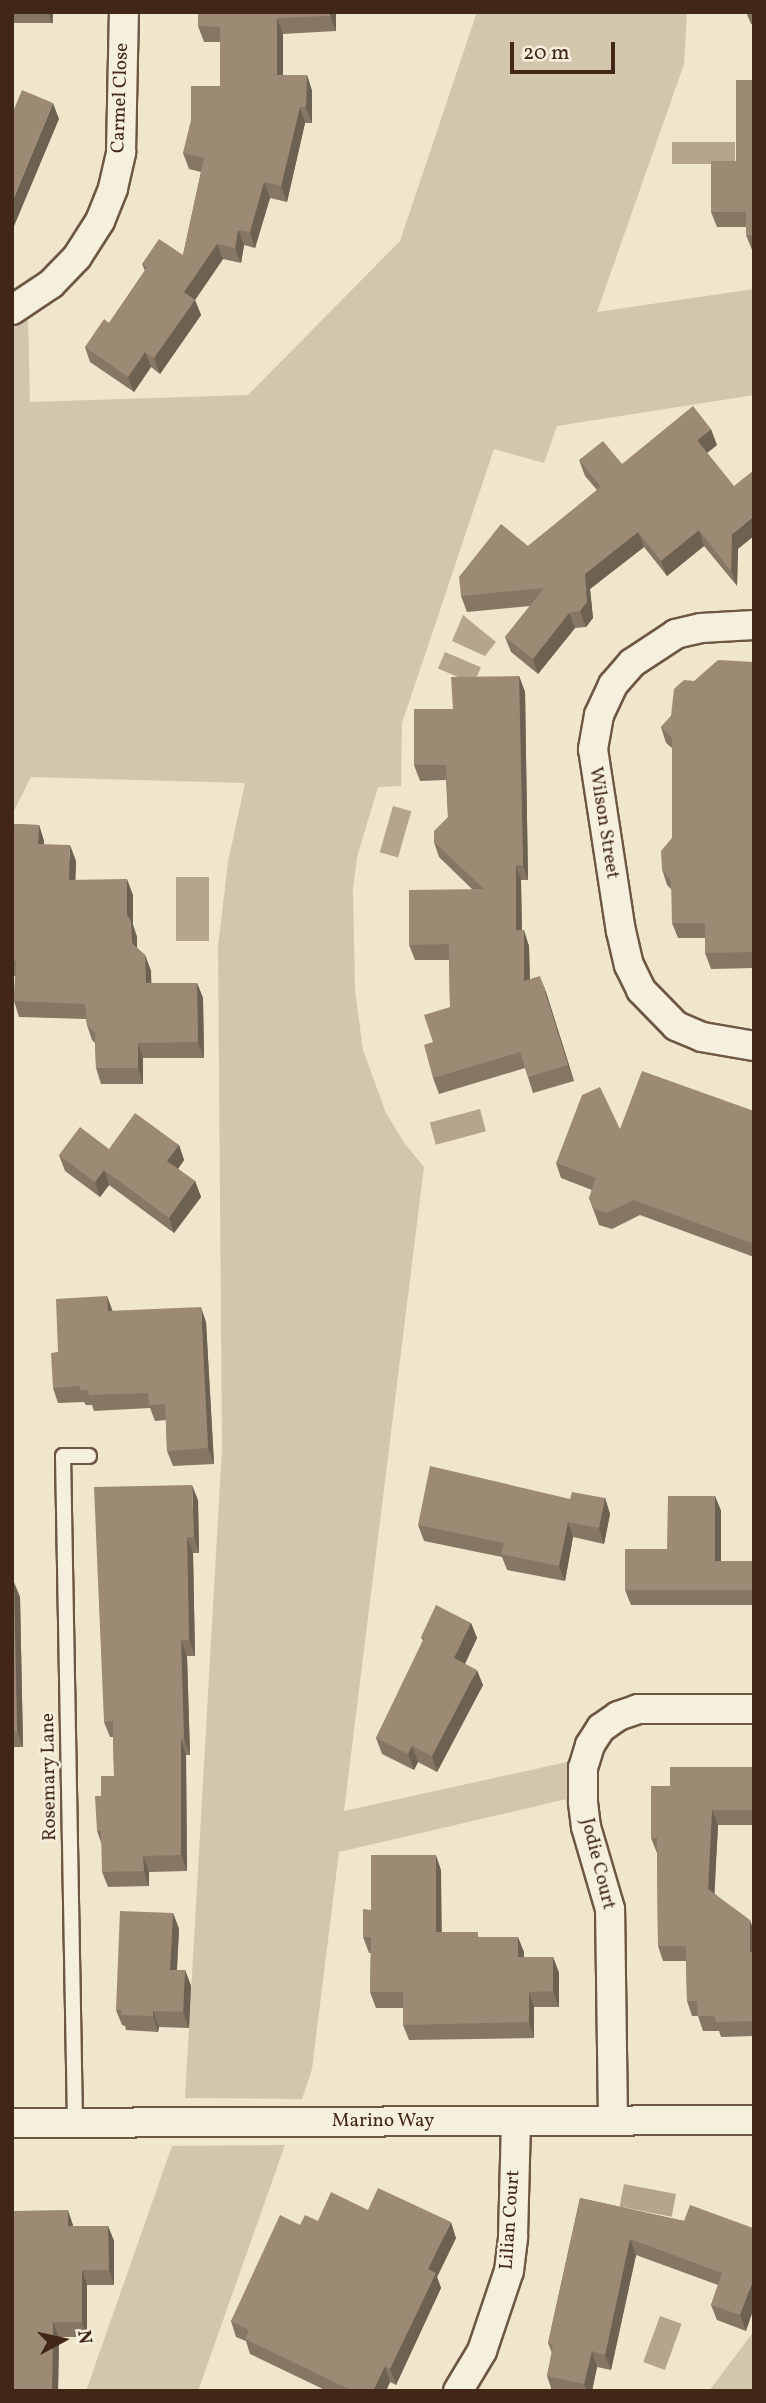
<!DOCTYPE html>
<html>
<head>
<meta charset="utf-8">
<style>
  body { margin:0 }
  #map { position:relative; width:766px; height:2403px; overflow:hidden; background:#f0e6cb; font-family:Vollkorn,serif }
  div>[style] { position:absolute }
  .green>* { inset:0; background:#d2c6ac }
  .water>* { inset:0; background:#b5a58d; transform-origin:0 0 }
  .roads { filter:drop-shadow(2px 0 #6e5743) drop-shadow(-2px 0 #6e5743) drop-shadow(0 2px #6e5743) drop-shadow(0 -2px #6e5743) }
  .lane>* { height:14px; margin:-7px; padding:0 7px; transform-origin:7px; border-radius:7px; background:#f5efdd }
  .street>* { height:28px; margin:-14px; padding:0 14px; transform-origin:14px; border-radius:14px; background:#f5efdd }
  .wall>* { inset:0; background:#867764; transform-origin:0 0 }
  .shaded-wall>* { inset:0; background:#6d6151 }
  .building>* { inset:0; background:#9c8a74 }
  span { translate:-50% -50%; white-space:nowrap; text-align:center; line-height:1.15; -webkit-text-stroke:5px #f5efdd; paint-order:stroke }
  .street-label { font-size:19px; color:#422716 }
  .frame { position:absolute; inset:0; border:14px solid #422716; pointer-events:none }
  .north { position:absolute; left:28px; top:2305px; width:70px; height:70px; -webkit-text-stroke:5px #f5efdd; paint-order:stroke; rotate:82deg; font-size:19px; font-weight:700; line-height:28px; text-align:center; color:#422716 }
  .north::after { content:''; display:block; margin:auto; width:24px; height:32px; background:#422716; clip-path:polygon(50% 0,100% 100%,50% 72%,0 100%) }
  .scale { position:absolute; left:510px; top:42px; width:105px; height:32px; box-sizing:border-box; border:4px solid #422716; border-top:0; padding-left:9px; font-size:21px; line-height:24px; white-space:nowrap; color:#422716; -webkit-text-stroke:5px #f5efdd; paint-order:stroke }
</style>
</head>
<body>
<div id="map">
  <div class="green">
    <div style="clip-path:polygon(477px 12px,687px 12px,684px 64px,597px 312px,754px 289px,754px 395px,557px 426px,544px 463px,494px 449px,402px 723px,401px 786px,378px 787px,357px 857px,353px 890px,355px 991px,363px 1050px,386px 1113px,405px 1144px,424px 1167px,344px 1811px,572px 1761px,571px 1798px,339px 1852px,312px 2069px,302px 2099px,185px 2098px,222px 1448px,218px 947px,228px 862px,245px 783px,31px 777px,12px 815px,12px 324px,28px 316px,30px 402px,248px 395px,400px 241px)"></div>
    <div style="clip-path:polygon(285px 2145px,198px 2391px,86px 2391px,172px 2146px)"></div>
    <div style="clip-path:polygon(754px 2331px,754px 2391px,709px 2391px)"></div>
  </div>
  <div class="water">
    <div style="left:672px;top:142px;width:63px;height:22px"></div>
    <div style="clip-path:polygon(463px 615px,496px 642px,485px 656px,452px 641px)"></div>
    <div style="left:445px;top:652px;width:39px;height:18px;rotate:23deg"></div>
    <div style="left:393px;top:806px;width:19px;height:48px;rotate:16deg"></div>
    <div style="left:176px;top:877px;width:33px;height:64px"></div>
    <div style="left:480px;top:1109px;width:23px;height:52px;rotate:75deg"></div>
    <div style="left:624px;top:2184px;width:53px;height:23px;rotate:11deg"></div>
    <div style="left:660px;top:2316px;width:23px;height:49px;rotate:20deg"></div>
  </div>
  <div class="roads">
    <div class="lane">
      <div style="left:75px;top:2122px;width:666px;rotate:-91.03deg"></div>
      <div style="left:63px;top:1456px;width:26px"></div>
    </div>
    <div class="street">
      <div style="left:12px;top:310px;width:47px;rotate:-33.7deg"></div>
      <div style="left:51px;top:284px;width:37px;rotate:-46deg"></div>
      <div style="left:77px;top:257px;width:43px;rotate:-57.4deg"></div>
      <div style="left:100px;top:221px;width:35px;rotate:-68deg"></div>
      <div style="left:113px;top:188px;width:37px;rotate:-77deg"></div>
      <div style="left:121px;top:152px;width:140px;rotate:-88.8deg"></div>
      <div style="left:754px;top:625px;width:53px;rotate:176.8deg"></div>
      <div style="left:701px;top:628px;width:26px;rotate:167deg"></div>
      <div style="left:676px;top:634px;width:53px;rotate:146.6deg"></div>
      <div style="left:632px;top:663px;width:29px;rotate:131deg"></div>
      <div style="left:613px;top:685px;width:33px;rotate:115deg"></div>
      <div style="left:599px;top:715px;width:35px;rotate:100deg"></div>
      <div style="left:593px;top:749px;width:184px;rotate:81.3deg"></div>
      <div style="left:621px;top:931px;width:35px;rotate:77deg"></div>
      <div style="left:629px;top:965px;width:28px;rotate:64deg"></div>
      <div style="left:641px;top:990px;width:50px;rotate:45.8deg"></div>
      <div style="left:676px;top:1026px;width:28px;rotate:23deg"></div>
      <div style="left:702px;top:1037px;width:53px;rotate:9.8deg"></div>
      <div style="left:613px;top:2120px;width:211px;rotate:-90.8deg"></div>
      <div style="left:610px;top:1909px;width:85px;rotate:-106.3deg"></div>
      <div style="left:586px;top:1827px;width:26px;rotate:-97deg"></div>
      <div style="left:583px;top:1801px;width:33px;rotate:-90deg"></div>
      <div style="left:583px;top:1768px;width:24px;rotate:-73deg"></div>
      <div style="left:590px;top:1745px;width:20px;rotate:-57deg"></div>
      <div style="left:601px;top:1728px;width:21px;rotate:-35deg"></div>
      <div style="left:618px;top:1716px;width:21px;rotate:-19deg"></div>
      <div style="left:638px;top:1709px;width:116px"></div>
      <div style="left:12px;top:2123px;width:742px;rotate:-0.23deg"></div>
      <div style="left:458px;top:2391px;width:47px;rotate:-59deg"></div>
      <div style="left:482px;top:2351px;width:84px;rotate:-71.4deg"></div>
      <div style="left:509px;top:2271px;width:35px;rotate:-83deg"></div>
      <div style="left:513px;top:2236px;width:115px;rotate:-88.5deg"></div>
    </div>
  </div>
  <div class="wall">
    <div style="left:12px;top:12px;width:41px;height:11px"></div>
    <div style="clip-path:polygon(198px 12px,336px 12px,336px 31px,283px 34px,283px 75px,307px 75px,312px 91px,312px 123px,305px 123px,287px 202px,270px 198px,255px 248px,244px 245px,241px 263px,223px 259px,195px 300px,201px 315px,160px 374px,151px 367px,134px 392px,90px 362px,85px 347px,109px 323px,145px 271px,142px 264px,183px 255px,201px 172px,189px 169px,183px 153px,220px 86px,220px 42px,204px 42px,198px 26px)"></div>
    <div style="clip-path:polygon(746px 12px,754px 12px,754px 24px,751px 24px)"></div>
    <div style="clip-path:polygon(754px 80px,754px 250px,752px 250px,746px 235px,746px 227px,717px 227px,711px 212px,736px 161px)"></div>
    <div style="clip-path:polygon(717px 445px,707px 453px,738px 549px,737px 586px,704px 546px,667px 576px,644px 547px,590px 589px,593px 618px,586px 627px,575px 628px,538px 674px,511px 652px,505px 637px,530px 606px,467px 612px,461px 596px,528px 546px,597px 490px,585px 476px,579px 460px,622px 464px)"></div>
    <div style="clip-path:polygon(754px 662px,754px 968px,711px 969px,705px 953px,705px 938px,678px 938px,672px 923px,672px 890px,667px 885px,662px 869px,672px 838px,672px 748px,666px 743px,661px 727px,671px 716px,694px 681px)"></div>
    <div style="clip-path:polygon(519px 676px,525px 692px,528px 880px,521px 880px,522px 930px,529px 946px,530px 980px,546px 992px,574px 1081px,533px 1093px,525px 1068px,439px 1094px,433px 1078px,433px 1042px,450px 1007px,449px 960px,415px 960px,409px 945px,473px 890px,439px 857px,434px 842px,448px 817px,446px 780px,420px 781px,414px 765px,453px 709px)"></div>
    <div style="clip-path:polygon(12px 824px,39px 825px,44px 841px,44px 845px,76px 861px,75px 880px,133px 895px,133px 925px,137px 937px,137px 948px,145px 955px,151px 971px,151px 983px,197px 983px,203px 998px,204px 1058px,143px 1058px,143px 1084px,101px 1084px,96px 1068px,95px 1043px,92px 1040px,87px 1025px,86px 1019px,19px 1017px,14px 1001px,15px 976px,12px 976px)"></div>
    <div style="clip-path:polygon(754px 1111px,754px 1257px,640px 1215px,612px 1229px,599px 1225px,589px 1198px,592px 1190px,561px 1178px,556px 1163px,620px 1129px)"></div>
    <div style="clip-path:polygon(179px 1145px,184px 1160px,178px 1169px,195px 1181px,201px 1197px,174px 1233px,109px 1185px,100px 1197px,65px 1171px,59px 1155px,109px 1149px)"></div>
    <div style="clip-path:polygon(107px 1296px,112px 1311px,206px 1322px,214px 1464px,173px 1466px,167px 1451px,166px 1420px,155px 1421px,150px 1408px,94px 1411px,92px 1405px,86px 1405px,84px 1402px,58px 1403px,53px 1388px,58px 1352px)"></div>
    <div style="clip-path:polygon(715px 1496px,721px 1511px,721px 1561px,754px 1561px,754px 1605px,631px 1605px,625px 1590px,667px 1549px)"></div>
    <div style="clip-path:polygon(605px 1498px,610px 1514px,604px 1544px,573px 1537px,565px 1581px,507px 1570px,502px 1557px,424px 1541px,418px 1525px,570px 1499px)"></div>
    <div style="clip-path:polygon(198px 1500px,199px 1553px,193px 1553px,195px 1656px,187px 1656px,190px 1755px,186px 1755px,187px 1871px,149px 1872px,149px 1886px,108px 1887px,102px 1872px,102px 1845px,97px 1831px,101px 1796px,114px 1776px,113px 1737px,110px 1737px,104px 1722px)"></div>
    <div style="clip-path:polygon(12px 1582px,20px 1597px,23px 1747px,12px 1747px)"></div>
    <div style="clip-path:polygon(471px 1623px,477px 1638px,465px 1664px,483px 1685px,437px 1772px,418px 1762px,414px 1770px,382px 1754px,376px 1738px,423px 1641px,421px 1637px)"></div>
    <div style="clip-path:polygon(754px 1767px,754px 1825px,718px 1825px,714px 1893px,754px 1931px,754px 2036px,721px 2037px,719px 2031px,703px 2031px,698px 2016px,692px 2016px,687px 2001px,686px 1961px,663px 1961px,658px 1946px,657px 1853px,651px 1838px,670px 1786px)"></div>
    <div style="clip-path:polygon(441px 1870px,441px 1932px,480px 1937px,524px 1952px,524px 1957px,553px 1957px,559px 1973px,559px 2007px,534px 2007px,534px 2038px,409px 2040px,403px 2025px,403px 2008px,376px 2008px,370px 1992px,371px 1953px,369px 1953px,363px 1937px,371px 1910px)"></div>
    <div style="clip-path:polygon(173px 1913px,179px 1929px,177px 1970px,185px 1970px,191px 1986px,189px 2028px,159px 2027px,158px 2032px,126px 2030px,125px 2026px,122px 2025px,116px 2010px)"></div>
    <div style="clip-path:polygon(580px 2198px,684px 2221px,753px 2228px,746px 2331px,717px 2320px,711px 2305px,718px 2285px,636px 2255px,611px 2370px,597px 2367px,592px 2391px,552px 2391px,547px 2376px,552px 2353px,548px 2343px)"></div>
    <div style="clip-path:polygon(368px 2210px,456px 2238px,437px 2277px,441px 2288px,396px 2385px,390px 2382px,386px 2391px,327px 2391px,250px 2354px,246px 2341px,236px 2337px,231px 2321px,300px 2225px)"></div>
    <div style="clip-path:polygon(12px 2211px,73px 2226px,108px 2226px,114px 2241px,114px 2285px,87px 2285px,87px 2337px,59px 2337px,58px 2391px,12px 2391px)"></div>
  </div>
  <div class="shaded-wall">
    <div style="clip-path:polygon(48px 12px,53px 12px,52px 24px)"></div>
    <div style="clip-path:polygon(330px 12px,336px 12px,336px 31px,330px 16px)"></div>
    <div style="clip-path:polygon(277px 18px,283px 34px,283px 91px,277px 75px)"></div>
    <div style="clip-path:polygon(307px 75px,312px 91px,312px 123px,306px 107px)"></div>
    <div style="clip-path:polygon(53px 103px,59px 119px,12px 231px,12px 202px)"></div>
    <div style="clip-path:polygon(300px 107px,305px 123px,287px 202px,281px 186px)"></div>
    <div style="clip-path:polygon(264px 182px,270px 198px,255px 248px,250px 232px)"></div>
    <div style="clip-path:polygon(238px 230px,244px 245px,241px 263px,235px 248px)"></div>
    <div style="clip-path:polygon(217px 244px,223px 259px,195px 300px,201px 315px,160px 374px,154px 358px,184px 292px)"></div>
    <div style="clip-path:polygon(145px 352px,151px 367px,134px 392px,128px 377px)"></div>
    <div style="clip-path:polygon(711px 429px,717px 445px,703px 456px,697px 440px)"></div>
    <div style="clip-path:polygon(754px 516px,754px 536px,738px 549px,737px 586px,731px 571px,732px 534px)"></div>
    <div style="clip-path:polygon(699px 530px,704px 546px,667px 576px,661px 561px)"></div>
    <div style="clip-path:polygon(638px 532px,644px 547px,590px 589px,593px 618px,586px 627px,580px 611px,585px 574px)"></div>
    <div style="clip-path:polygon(569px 613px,575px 628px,538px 674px,533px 659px)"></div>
    <div style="clip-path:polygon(519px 676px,525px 692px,528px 880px,523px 865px)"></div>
    <div style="clip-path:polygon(39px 825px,44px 841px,43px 860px,38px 844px)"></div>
    <div style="clip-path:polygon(70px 845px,76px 861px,75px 895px,69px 880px)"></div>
    <div style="clip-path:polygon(516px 865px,521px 880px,522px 946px,516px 930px)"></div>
    <div style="clip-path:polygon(127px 879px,133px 895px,133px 925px,137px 937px,137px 958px,132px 943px,127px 915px)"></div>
    <div style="clip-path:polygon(524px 930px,529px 946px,530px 997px,524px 981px)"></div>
    <div style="clip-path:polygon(145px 955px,151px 971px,152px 999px,146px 983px)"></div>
    <div style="clip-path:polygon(540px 976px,546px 992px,574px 1081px,568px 1065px)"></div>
    <div style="clip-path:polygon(197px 983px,203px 998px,204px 1058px,198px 1042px)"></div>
    <div style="clip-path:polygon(138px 1043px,143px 1058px,143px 1084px,138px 1068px)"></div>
    <div style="clip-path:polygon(179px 1145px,184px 1160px,173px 1176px,167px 1161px)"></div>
    <div style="clip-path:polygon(104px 1170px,109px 1185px,100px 1197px,95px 1182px)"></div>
    <div style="clip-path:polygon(195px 1181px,201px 1197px,174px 1233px,169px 1218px)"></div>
    <div style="clip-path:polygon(107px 1296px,113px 1312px,108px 1311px)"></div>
    <div style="clip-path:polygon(201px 1307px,206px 1322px,214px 1464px,208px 1448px)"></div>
    <div style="clip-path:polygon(192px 1485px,198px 1500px,199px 1553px,194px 1537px)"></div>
    <div style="clip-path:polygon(715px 1496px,721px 1511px,721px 1577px,715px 1561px)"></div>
    <div style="clip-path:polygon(605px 1498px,610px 1514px,604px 1544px,599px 1528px)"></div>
    <div style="clip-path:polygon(568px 1522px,573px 1537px,565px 1581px,559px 1566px)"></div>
    <div style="clip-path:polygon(187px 1537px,193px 1553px,195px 1656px,189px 1640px)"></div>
    <div style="clip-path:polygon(14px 1582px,20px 1597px,23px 1747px,17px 1731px)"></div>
    <div style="clip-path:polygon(471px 1623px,477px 1638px,460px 1674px,454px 1658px)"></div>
    <div style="clip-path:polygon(181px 1640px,187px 1656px,190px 1755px,184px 1739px)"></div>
    <div style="clip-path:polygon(477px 1670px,483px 1685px,437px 1772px,432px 1756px)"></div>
    <div style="clip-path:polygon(181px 1739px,186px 1755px,187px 1871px,181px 1855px)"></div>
    <div style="clip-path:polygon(412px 1746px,418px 1762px,414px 1770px,408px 1754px)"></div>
    <div style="clip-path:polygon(712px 1810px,718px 1825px,714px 1904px,708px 1889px)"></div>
    <div style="clip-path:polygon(436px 1855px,441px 1870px,442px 1947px,436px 1932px)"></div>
    <div style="clip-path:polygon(143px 1856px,149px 1872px,149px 1886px,144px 1871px)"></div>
    <div style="clip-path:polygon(173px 1913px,179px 1929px,176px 1985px,170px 1970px)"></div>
    <div style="clip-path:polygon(750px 1920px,754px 1931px,754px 1962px,750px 1952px)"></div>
    <div style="clip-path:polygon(518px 1937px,524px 1952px,524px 1972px,518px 1957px)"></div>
    <div style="clip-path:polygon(553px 1957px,559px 1973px,559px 2007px,553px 1991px)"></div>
    <div style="clip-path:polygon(185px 1970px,191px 1986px,189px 2028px,183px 2012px)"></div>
    <div style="clip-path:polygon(529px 1992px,534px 2007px,534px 2038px,529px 2022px)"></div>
    <div style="clip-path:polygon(153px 2011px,159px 2027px,158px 2032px,153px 2016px)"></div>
    <div style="clip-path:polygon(68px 2210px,73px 2225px,73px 2241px,68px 2226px)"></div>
    <div style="clip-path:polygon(451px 2222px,456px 2238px,437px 2277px,441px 2288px,396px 2385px,390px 2369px,428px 2269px)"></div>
    <div style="clip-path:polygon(108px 2226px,114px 2241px,114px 2285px,109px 2270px)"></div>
    <div style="clip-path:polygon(630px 2239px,636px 2255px,611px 2370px,605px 2355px)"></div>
    <div style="clip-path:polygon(82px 2270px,87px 2285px,87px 2337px,82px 2322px)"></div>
    <div style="clip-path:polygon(754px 2277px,754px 2308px,746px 2331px,740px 2315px)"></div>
    <div style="clip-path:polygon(53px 2322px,59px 2337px,58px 2391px,52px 2391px)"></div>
    <div style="clip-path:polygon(592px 2351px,597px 2367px,592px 2391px,587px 2391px,584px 2384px)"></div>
    <div style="clip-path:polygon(385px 2366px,390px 2382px,386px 2391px,373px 2391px)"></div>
  </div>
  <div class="building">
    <div style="clip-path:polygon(198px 12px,330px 12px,330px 16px,277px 18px,277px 75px,307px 75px,306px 107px,300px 107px,281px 186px,264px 182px,250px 232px,238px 230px,235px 248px,217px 244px,184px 292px,195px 300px,154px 358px,145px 352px,128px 377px,85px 347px,104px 319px,109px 323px,147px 267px,142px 264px,159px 239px,183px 255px,204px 158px,183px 153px,191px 120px,191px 86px,220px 86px,220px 27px,198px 26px)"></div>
    <div style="clip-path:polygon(736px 80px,754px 80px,754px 235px,746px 235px,746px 212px,711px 212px,711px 161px,736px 161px)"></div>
    <div style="clip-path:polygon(22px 90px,53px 103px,12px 202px,12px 114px)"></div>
    <div style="clip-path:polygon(693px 406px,711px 429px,697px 440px,734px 486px,754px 470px,754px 516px,732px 534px,731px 571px,699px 530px,661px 561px,638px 532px,585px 574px,587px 602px,580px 611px,569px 613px,533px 659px,505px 637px,544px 588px,461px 596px,459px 577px,501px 524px,528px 546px,601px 487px,579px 460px,603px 441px,622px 464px)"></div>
    <div style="clip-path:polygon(718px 660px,754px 662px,754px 952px,705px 953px,705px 923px,672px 923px,671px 881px,662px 869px,661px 851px,672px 838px,672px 738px,661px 727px,671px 716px,674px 689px,684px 680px,694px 681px)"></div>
    <div style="clip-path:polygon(519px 676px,523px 865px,516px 865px,516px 930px,524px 930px,524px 981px,540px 976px,568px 1065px,528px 1077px,520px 1052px,433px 1078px,424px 1045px,433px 1042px,424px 1015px,450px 1007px,449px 944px,409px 945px,409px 890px,484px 889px,434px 842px,434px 831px,448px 817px,446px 765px,414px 765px,414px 709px,453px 709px,451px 677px)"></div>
    <div style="clip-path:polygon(12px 824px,39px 825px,38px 844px,70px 845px,69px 880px,127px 879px,127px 915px,131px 921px,132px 943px,145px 955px,146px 983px,197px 983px,198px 1042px,138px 1043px,138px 1068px,96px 1068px,95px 1033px,87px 1025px,85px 1004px,14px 1001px,16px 961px,12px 961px)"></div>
    <div style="clip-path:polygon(642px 1071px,754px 1111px,754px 1244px,634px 1200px,606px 1213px,594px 1209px,589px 1198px,596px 1178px,556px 1163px,582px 1095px,600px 1087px,620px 1129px)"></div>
    <div style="clip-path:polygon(135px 1113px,179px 1145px,167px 1161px,195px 1181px,169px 1218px,104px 1170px,95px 1182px,59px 1155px,80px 1127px,109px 1149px)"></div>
    <div style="clip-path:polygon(107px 1296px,108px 1311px,201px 1307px,208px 1448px,167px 1451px,165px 1404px,149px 1405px,148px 1393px,89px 1395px,88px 1390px,80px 1390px,80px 1386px,53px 1388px,51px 1353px,58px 1352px,56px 1299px)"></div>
    <div style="clip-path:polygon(430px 1466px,570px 1499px,572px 1492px,605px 1498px,599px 1528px,568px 1522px,559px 1566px,501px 1554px,504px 1543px,418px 1525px)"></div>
    <div style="clip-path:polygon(192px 1485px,194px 1537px,187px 1537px,189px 1640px,181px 1640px,184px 1739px,181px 1739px,181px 1855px,143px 1856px,144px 1871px,102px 1872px,101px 1831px,97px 1831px,95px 1796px,101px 1796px,101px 1776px,114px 1776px,113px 1721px,104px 1722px,94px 1487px)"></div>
    <div style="clip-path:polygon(668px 1496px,715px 1496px,715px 1561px,754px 1561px,754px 1590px,625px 1590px,625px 1549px,667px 1549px)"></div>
    <div style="clip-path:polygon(12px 1582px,14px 1582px,17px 1731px,12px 1731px)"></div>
    <div style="clip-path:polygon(436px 1605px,471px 1623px,454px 1658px,477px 1670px,432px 1756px,412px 1746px,408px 1754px,376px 1738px,424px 1638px,421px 1637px)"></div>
    <div style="clip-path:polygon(670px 1767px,754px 1767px,754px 1810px,712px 1810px,708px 1889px,750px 1920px,750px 1952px,754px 1952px,754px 2021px,716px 2022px,715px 2016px,698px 2016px,697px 2001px,687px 2001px,686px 1946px,658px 1946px,657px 1838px,651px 1838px,651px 1786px,670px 1786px)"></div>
    <div style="clip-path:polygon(371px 1855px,436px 1855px,436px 1932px,478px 1932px,478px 1937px,518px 1937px,518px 1957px,553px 1957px,553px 1991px,529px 1992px,529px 2022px,403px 2025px,403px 1992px,370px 1992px,371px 1937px,363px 1937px,363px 1909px,371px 1910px)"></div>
    <div style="clip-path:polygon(120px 1911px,173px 1913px,170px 1970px,185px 1970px,183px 2012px,153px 2011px,153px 2016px,121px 2015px,121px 2010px,116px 2010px)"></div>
    <div style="clip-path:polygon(378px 2188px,451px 2222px,428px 2269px,436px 2273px,390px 2369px,385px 2366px,373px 2391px,353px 2391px,245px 2339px,249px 2330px,231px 2321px,280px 2215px,300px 2225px,305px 2215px,318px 2221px,331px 2192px,368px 2210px)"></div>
    <div style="clip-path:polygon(580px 2198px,684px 2221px,690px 2205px,753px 2228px,754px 2227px,754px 2277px,740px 2315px,711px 2305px,722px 2273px,630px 2239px,605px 2355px,592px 2351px,584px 2384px,547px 2376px,553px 2345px,548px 2343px)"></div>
    <div style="clip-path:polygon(68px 2210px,68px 2226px,108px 2226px,109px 2270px,82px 2270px,82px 2322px,53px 2322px,52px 2391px,12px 2391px,12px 2211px)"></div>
  </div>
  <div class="street-label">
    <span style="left:121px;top:98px;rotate:-88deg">Carmel Close</span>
    <span style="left:603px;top:823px;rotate:81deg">Wilson Street</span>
    <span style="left:50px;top:1777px;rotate:-91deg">Rosemary Lane</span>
    <span style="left:597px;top:1864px;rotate:76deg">Jodie Court</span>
    <span style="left:383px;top:2122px">Marino Way</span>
    <span style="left:511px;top:2220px;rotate:-86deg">Lilian Court</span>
  </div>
  <div class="frame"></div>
  <div class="north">N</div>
  <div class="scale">20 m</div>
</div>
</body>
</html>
